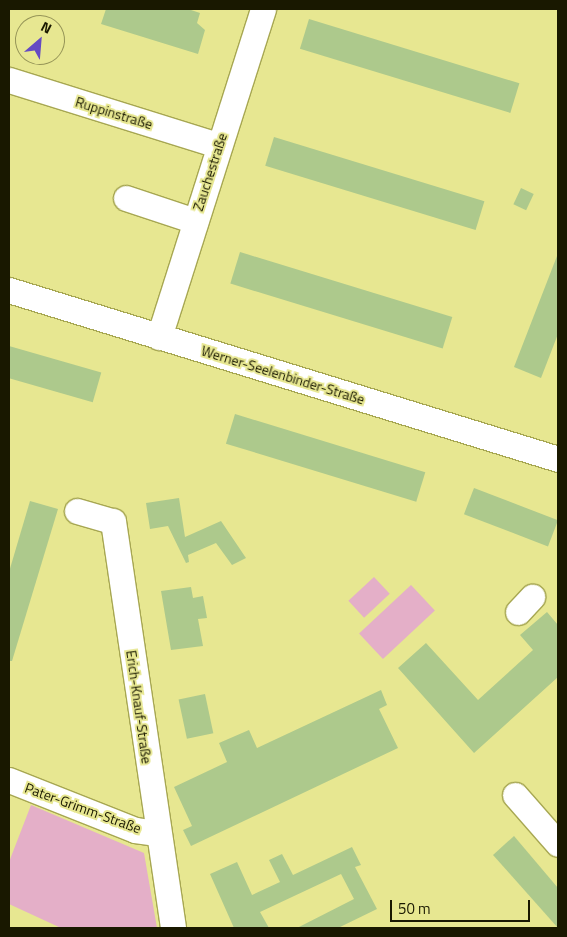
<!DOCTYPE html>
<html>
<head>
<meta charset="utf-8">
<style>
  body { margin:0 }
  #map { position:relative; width:567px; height:937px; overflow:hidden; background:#e7e791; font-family:"Titillium Web",sans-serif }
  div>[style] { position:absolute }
  .green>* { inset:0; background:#e4afc8; transform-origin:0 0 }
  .building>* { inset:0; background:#adc98c; transform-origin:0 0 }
  .roads { filter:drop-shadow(1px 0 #a7a752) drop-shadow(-1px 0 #a7a752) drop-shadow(0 1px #a7a752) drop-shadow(0 -1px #a7a752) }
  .minor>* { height:25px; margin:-12.5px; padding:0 12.5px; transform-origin:12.5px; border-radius:12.5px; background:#fff }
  span { translate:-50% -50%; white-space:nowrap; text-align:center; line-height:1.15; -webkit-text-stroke:4px #e7e791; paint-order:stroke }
  .street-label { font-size:14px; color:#191800 }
  .frame { position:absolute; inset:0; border:10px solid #191800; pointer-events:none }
  .north { position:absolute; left:15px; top:15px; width:50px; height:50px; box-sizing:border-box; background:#e7e791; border:1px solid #959457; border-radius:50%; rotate:27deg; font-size:14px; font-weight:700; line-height:20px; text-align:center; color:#191800 }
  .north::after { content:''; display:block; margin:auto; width:18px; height:22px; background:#654ac3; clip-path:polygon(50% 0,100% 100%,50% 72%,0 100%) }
  .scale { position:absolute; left:390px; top:900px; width:140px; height:22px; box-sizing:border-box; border:2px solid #191800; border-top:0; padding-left:6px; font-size:15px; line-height:18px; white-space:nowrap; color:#191800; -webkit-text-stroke:4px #e7e791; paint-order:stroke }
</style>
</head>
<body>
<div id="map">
  <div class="green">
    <div style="left:374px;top:577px;width:23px;height:35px;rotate:47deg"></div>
    <div style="left:411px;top:585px;width:35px;height:71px;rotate:47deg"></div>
    <div style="clip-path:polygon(31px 805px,144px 853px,157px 928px,61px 928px,9px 904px,9px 862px)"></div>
  </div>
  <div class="building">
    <div style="clip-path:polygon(106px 9px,188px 9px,200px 13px,197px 23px,205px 30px,198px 54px,101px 24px)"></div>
    <div style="left:309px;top:19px;width:220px;height:31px;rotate:17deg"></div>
    <div style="left:274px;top:137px;width:220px;height:30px;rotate:17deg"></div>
    <div style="left:521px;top:188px;width:14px;height:18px;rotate:25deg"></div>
    <div style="left:240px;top:252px;width:222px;height:33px;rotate:17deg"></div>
    <div style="clip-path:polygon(557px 256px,558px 334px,541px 378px,514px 367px)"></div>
    <div style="left:9px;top:346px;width:96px;height:31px;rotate:16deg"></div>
    <div style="left:235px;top:414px;width:199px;height:31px;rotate:17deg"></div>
    <div style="left:474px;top:488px;width:90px;height:28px;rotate:21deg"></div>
    <div style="clip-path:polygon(179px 498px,185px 537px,221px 521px,246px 558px,232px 565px,216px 543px,188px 555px,189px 562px,186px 563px,168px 526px,150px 529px,146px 503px)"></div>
    <div style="clip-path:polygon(30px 501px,58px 509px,12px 661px,9px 661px,9px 572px)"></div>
    <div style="clip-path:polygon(191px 587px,193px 598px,203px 596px,207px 618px,198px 619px,203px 646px,171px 650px,161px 591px)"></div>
    <div style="clip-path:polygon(547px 612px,558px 625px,558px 677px,474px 753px,398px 668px,426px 643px,478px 700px,533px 650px,520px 635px)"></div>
    <div style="clip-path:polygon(381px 690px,387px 705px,379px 709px,398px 748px,191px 846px,183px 830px,192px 826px,174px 787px,227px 762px,219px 743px,249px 730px,257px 748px)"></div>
    <div style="left:205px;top:694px;width:40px;height:27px;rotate:78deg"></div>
    <div style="clip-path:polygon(514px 836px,558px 888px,558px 928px,493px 855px)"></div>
    <div style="clip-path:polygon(352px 847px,361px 865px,355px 867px,377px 909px,338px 928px,297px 928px,354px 899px,341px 874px,260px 912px,269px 928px,234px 928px,210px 874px,237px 862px,252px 895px,280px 882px,269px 860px,282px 854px,293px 875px)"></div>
  </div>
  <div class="roads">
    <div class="minor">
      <div style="left:9px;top:80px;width:219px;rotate:17.3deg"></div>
      <div style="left:126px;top:198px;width:73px;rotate:18.4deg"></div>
      <div style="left:9px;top:290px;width:574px;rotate:17.11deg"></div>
      <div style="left:159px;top:337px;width:344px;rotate:-72.4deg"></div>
      <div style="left:77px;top:511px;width:37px;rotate:16deg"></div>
      <div style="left:113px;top:521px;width:411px;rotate:81.6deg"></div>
      <div style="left:518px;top:612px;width:21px;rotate:-47deg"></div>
      <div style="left:9px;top:780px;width:136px;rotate:21.6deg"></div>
      <div style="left:135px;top:830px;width:22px;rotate:8deg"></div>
      <div style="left:515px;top:795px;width:65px;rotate:48.7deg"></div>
    </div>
  </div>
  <div class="street-label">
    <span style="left:114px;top:113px;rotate:17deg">Ruppinstraße</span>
    <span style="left:210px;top:172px;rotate:-72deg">Zauchestraße</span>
    <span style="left:283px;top:375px;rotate:17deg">Werner-Seelenbinder-Straße</span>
    <span style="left:139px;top:707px;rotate:82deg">Erich-Knauf-Straße</span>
    <span style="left:83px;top:808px;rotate:20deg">Pater-Grimm-Straße</span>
  </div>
  <div class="frame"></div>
  <div class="north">N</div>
  <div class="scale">50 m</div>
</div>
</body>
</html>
